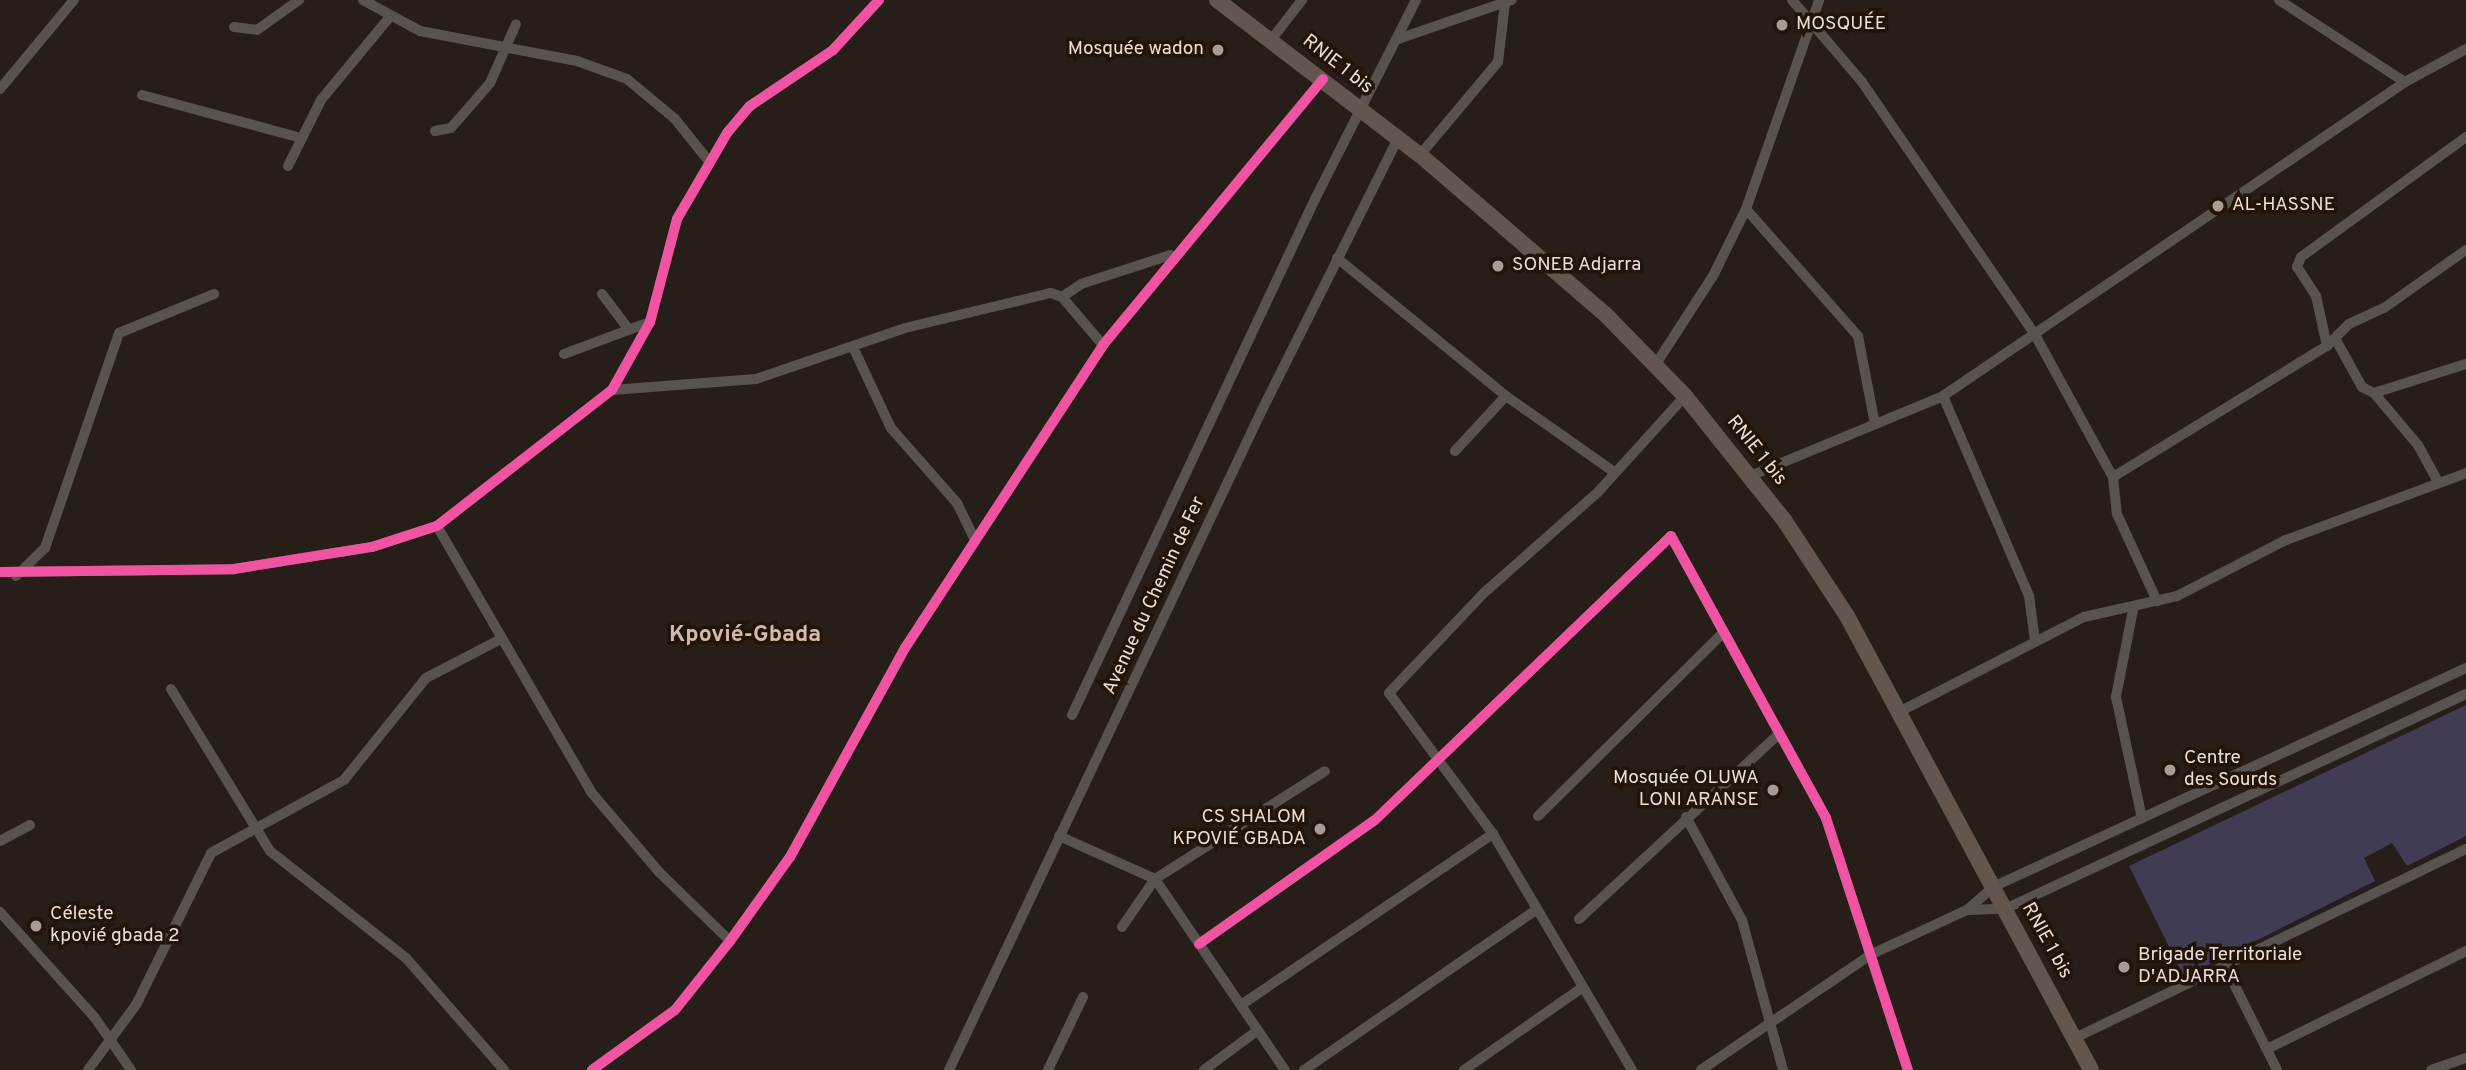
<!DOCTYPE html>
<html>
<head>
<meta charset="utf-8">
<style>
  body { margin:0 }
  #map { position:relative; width:2466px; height:1070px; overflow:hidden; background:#271e19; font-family:Overpass,sans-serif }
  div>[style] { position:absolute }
  .green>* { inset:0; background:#413b54 }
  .minor>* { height:10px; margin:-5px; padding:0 5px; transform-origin:5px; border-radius:5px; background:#59534f }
  .primary>* { height:16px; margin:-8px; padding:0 8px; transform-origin:8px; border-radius:8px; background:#62564f }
  .cycleway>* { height:10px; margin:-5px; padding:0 5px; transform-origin:5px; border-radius:5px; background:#f153a3 }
  .dots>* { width:19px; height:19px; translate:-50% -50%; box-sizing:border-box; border:4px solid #23140a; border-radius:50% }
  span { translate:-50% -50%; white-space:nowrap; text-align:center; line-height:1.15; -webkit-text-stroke:7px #23140a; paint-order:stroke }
  .poi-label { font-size:19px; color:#eadfd8 }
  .left { translate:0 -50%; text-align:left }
  .right { translate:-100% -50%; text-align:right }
  .street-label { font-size:19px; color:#eadfd8 }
  .quarter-label { font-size:23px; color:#d1bbae; font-weight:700 }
</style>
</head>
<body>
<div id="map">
  <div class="green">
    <div style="clip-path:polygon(2466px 705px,2466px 836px,2407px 866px,2392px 843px,2364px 858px,2375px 881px,2184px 977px,2129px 866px)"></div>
  </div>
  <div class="minor">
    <div style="left:363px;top:0;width:65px;rotate:28.5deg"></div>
    <div style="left:420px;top:31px;width:160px;rotate:10.8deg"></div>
    <div style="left:577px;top:61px;width:53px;rotate:19.8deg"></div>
    <div style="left:627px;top:79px;width:62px;rotate:39.8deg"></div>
    <div style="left:675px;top:119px;width:53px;rotate:51.2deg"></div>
    <div style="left:1792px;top:0;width:108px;rotate:49.5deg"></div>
    <div style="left:1862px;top:82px;width:304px;rotate:55.6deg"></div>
    <div style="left:2034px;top:333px;width:164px;rotate:61.3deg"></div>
    <div style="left:2113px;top:477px;width:37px;rotate:84deg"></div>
    <div style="left:2117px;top:514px;width:96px;rotate:65.3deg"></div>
    <div style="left:2279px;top:0;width:150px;rotate:33.1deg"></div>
    <div style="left:234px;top:27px;width:23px;rotate:7deg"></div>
    <div style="left:257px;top:30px;width:52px;rotate:-35.5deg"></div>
    <div style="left:1398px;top:39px;width:120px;rotate:-18.9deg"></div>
    <div style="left:1271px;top:40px;width:51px;rotate:-52.2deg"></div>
    <div style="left:0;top:89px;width:116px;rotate:-50.3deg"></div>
    <div style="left:142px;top:95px;width:165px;rotate:15.1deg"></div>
    <div style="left:435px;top:131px;width:16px;rotate:-11deg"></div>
    <div style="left:451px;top:128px;width:60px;rotate:-49.1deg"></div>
    <div style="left:490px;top:83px;width:64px;rotate:-66.2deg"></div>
    <div style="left:1420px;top:155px;width:121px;rotate:-50deg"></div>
    <div style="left:1498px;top:62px;width:59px;rotate:-83.2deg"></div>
    <div style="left:288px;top:166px;width:74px;rotate:-63.4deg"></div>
    <div style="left:321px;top:100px;width:105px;rotate:-50.4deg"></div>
    <div style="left:1746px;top:209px;width:169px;rotate:48.6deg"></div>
    <div style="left:1858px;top:336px;width:90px;rotate:79.1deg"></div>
    <div style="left:1337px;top:258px;width:218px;rotate:39.2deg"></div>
    <div style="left:1506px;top:396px;width:132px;rotate:35.1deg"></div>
    <div style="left:602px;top:294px;width:41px;rotate:52.9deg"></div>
    <div style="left:1062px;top:297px;width:23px;rotate:-34deg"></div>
    <div style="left:1081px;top:284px;width:94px;rotate:-18deg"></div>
    <div style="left:2336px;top:340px;width:54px;rotate:61deg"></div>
    <div style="left:2362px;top:387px;width:13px;rotate:27deg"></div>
    <div style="left:2374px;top:393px;width:96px;rotate:-17.5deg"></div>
    <div style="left:2327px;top:346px;width:51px;rotate:-102.4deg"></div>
    <div style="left:2316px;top:296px;width:35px;rotate:-123deg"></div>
    <div style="left:2297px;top:267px;width:11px;rotate:-68deg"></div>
    <div style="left:2301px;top:257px;width:204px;rotate:-36deg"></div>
    <div style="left:853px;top:347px;width:89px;rotate:64.9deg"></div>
    <div style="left:891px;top:428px;width:100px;rotate:48.7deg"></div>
    <div style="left:957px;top:503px;width:39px;rotate:64deg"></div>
    <div style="left:564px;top:354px;width:92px;rotate:-20.4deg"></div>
    <div style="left:1656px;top:364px;width:105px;rotate:-57.1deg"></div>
    <div style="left:1713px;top:276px;width:75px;rotate:-63.8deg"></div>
    <div style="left:1746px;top:209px;width:221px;rotate:-70.7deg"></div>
    <div style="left:612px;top:390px;width:144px;rotate:-4.4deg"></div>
    <div style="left:756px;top:379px;width:157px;rotate:-18.9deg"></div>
    <div style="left:905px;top:328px;width:150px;rotate:-13.5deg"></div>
    <div style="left:1051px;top:293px;width:12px;rotate:20deg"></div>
    <div style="left:1062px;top:297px;width:63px;rotate:49.5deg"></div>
    <div style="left:2374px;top:393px;width:68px;rotate:49.8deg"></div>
    <div style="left:2418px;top:445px;width:42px;rotate:61.6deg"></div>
    <div style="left:1943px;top:396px;width:218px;rotate:66.7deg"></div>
    <div style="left:2029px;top:596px;width:45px;rotate:82.4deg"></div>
    <div style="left:1455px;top:451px;width:75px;rotate:-47.2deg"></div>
    <div style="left:1750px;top:476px;width:209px;rotate:-22.5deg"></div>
    <div style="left:1943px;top:396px;width:559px;rotate:-34.2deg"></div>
    <div style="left:2405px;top:82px;width:69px;rotate:-28.4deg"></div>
    <div style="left:2113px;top:477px;width:251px;rotate:-31.5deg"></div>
    <div style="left:2327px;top:346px;width:31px;rotate:-45deg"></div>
    <div style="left:2349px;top:324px;width:38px;rotate:-25deg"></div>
    <div style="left:2384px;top:308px;width:100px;rotate:-35.3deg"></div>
    <div style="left:437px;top:526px;width:307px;rotate:59.9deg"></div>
    <div style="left:591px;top:792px;width:105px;rotate:49.6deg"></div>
    <div style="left:659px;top:872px;width:99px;rotate:44.2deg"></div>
    <div style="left:0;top:572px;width:234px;rotate:-0.7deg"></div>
    <div style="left:234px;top:569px;width:140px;rotate:-9.1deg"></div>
    <div style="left:372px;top:547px;width:68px;rotate:-17.9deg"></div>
    <div style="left:437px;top:526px;width:222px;rotate:-37.9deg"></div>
    <div style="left:612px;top:390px;width:78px;rotate:-60.8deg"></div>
    <div style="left:650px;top:322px;width:106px;rotate:-75.3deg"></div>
    <div style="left:677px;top:219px;width:99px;rotate:-59.8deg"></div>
    <div style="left:727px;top:133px;width:35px;rotate:-50deg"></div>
    <div style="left:750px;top:106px;width:100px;rotate:-34deg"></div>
    <div style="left:833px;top:50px;width:68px;rotate:-47.4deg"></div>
    <div style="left:16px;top:576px;width:40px;rotate:-44deg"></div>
    <div style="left:45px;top:548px;width:227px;rotate:-71deg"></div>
    <div style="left:119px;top:333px;width:103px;rotate:-22.3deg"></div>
    <div style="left:2133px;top:610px;width:89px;rotate:101.1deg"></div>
    <div style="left:2116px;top:697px;width:124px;rotate:77.9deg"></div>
    <div style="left:171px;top:689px;width:190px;rotate:58.6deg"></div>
    <div style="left:270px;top:851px;width:173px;rotate:38.2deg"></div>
    <div style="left:406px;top:958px;width:149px;rotate:48.8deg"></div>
    <div style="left:1899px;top:712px;width:208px;rotate:-27.2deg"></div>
    <div style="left:2084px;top:617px;width:95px;rotate:-12.7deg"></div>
    <div style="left:2177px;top:596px;width:123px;rotate:-27.2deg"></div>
    <div style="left:2286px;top:540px;width:192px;rotate:-20.4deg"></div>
    <div style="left:1072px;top:715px;width:570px;rotate:-64.78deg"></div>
    <div style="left:1315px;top:199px;width:223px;rotate:-63.1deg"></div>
    <div style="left:1538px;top:816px;width:260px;rotate:-44.7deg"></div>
    <div style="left:1686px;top:817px;width:117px;rotate:61.5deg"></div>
    <div style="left:1742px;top:920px;width:156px;rotate:74.7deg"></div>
    <div style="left:1059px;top:836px;width:105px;rotate:24.1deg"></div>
    <div style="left:1155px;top:879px;width:231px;rotate:55.8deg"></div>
    <div style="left:0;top:841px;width:34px;rotate:-28deg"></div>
    <div style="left:1967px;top:910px;width:38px;rotate:-2deg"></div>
    <div style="left:2005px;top:909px;width:509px;rotate:-25deg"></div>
    <div style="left:0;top:912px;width:142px;rotate:48.1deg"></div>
    <div style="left:95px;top:1018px;width:63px;rotate:55.3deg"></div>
    <div style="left:1579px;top:919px;width:272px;rotate:-42.8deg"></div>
    <div style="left:1122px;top:927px;width:58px;rotate:-55.5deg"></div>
    <div style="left:1155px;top:879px;width:201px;rotate:-32.4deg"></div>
    <div style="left:1199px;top:944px;width:215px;rotate:-35.2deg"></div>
    <div style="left:1375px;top:820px;width:410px;rotate:-43.8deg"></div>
    <div style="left:1671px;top:536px;width:322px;rotate:61.2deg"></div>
    <div style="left:1826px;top:818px;width:265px;rotate:72deg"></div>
    <div style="left:2226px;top:968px;width:114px;rotate:63.4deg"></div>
    <div style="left:1241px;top:1005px;width:305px;rotate:-34.2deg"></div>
    <div style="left:2075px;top:1038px;width:434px;rotate:-25.8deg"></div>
    <div style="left:2267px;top:1049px;width:222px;rotate:-26.2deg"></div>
    <div style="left:88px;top:1070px;width:81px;rotate:-53.6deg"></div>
    <div style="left:136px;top:1005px;width:169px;rotate:-63.7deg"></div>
    <div style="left:211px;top:853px;width:152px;rotate:-28.8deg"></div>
    <div style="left:344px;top:780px;width:131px;rotate:-51.2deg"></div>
    <div style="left:426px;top:678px;width:82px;rotate:-27.5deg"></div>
    <div style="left:592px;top:1070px;width:102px;rotate:-35.9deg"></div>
    <div style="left:675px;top:1010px;width:88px;rotate:-51.4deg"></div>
    <div style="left:730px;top:941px;width:103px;rotate:-54.5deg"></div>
    <div style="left:790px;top:857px;width:239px;rotate:-61.2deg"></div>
    <div style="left:905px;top:648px;width:362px;rotate:-56.8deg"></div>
    <div style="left:1103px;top:345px;width:345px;rotate:-50.4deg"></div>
    <div style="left:949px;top:1070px;width:730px;rotate:-64.63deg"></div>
    <div style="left:1262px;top:410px;width:303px;rotate:-63.4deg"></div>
    <div style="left:1048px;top:1070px;width:81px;rotate:-64.4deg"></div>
    <div style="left:1204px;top:1070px;width:67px;rotate:-36.5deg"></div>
    <div style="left:1304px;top:1070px;width:283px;rotate:-34.6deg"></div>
    <div style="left:1464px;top:1070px;width:145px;rotate:-34.9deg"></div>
    <div style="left:1632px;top:1070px;width:274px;rotate:-120.5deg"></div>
    <div style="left:1493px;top:834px;width:175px;rotate:-126.4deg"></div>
    <div style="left:1389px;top:693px;width:139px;rotate:-46.5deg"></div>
    <div style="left:1485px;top:592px;width:151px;rotate:-41.5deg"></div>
    <div style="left:1598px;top:492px;width:130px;rotate:-47.8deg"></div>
    <div style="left:1701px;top:1070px;width:207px;rotate:-34.2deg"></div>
    <div style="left:1872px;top:954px;width:105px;rotate:-24.9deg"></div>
    <div style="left:1967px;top:910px;width:35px;rotate:-41deg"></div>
    <div style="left:1993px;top:887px;width:521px;rotate:-24.84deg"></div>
    <div style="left:2431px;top:1070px;width:37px;rotate:-19deg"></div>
  </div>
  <div class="primary">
    <div style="left:1217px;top:0;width:255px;rotate:37.4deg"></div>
    <div style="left:1420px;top:155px;width:245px;rotate:40.7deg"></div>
    <div style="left:1606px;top:315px;width:113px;rotate:45.7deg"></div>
    <div style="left:1685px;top:396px;width:159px;rotate:51.4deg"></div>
    <div style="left:1784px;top:520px;width:115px;rotate:56.7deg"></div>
    <div style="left:1847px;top:616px;width:515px;rotate:61.74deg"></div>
  </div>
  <div class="cycleway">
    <div style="left:0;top:572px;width:234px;rotate:-0.7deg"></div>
    <div style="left:234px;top:569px;width:140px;rotate:-9.1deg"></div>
    <div style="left:372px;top:547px;width:68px;rotate:-17.9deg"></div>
    <div style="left:437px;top:526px;width:222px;rotate:-37.9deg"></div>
    <div style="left:612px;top:390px;width:78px;rotate:-60.8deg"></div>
    <div style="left:650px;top:322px;width:106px;rotate:-75.3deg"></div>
    <div style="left:677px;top:219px;width:99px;rotate:-59.8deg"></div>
    <div style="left:727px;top:133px;width:35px;rotate:-50deg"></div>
    <div style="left:750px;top:106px;width:100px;rotate:-34deg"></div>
    <div style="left:833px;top:50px;width:68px;rotate:-47.4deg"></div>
    <div style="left:1199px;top:944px;width:215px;rotate:-35.2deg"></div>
    <div style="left:1375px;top:820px;width:410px;rotate:-43.8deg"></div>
    <div style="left:1671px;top:536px;width:322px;rotate:61.2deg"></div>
    <div style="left:1826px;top:818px;width:265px;rotate:72deg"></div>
    <div style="left:592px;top:1070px;width:102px;rotate:-35.9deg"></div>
    <div style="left:675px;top:1010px;width:88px;rotate:-51.4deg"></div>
    <div style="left:730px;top:941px;width:103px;rotate:-54.5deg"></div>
    <div style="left:790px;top:857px;width:239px;rotate:-61.2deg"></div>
    <div style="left:905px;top:648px;width:362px;rotate:-56.8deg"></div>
    <div style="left:1103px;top:345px;width:345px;rotate:-50.4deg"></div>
  </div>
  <div class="dots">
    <div style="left:1782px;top:25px;background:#a69b95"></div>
    <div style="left:1218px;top:50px;background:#a69b95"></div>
    <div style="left:2218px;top:206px;background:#a69b95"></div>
    <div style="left:1498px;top:266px;background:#a69b95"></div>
    <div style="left:2170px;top:770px;background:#a69b95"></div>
    <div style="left:1773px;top:790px;background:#a69b95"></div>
    <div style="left:1320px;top:829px;background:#a69b95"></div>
    <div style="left:36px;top:926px;background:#a69b95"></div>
    <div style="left:2124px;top:967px;background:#a69b95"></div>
  </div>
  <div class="poi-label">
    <span class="left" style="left:1796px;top:25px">MOSQUÉE</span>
    <span class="right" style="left:1204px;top:50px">Mosquée wadon</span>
    <span class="left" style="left:2232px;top:206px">AL-HASSNE</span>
    <span class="left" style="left:1512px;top:266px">SONEB Adjarra</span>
    <span class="left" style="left:2184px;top:770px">Centre<br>des Sourds</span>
    <span class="right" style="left:1759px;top:790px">Mosquée OLUWA<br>LONI ARANSE</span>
    <span class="right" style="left:1306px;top:829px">CS SHALOM<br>KPOVIÉ GBADA</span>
    <span class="left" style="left:50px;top:926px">Céleste<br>kpovié gbada 2</span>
    <span class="left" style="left:2138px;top:967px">Brigade Territoriale<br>D'ADJARRA</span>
  </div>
  <div class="street-label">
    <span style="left:1337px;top:65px;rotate:38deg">RNIE 1 bis</span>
    <span style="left:1756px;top:451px;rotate:51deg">RNIE 1 bis</span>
    <span style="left:1155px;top:596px;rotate:-65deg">Avenue du Chemin de Fer</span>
    <span style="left:2046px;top:941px;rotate:61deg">RNIE 1 bis</span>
  </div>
  <div class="quarter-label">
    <span style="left:745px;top:636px">Kpovié-Gbada</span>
  </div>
</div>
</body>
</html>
